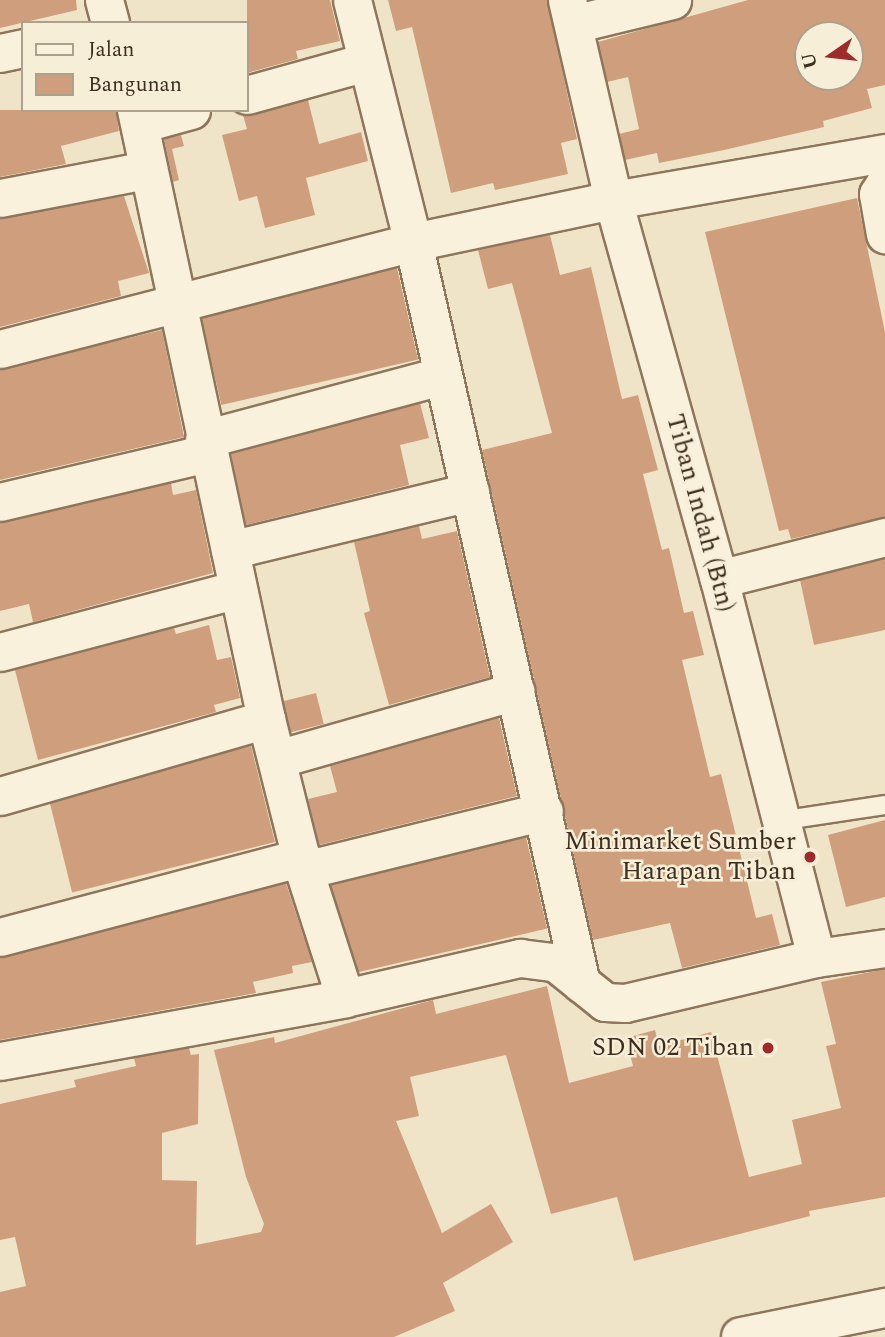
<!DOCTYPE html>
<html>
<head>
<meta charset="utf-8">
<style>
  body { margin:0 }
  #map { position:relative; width:885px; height:1337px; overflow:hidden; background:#f0e4c8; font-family:Spectral,serif }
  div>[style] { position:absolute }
  .building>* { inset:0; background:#cf9f7d; transform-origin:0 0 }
  .roads { filter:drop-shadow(2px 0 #8d765c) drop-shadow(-2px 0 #8d765c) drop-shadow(0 2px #8d765c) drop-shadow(0 -2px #8d765c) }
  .lane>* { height:18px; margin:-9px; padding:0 9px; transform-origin:9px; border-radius:9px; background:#faf1dc }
  .street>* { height:37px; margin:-18.5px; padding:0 18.5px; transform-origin:18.5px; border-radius:18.5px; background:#faf1dc }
  .secondary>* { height:38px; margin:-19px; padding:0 19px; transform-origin:19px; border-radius:19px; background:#faf1dc }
  .dots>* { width:19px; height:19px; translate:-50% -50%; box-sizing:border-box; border:4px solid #f7eed8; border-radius:50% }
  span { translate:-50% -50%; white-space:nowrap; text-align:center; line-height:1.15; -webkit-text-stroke:5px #f7eed8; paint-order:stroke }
  .street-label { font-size:26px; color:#3d2e20 }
  .poi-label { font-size:26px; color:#3d2e20 }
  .right { translate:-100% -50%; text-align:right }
  .legend { position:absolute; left:21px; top:21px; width:228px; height:91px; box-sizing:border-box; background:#f7eed8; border:2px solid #ada18e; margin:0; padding:9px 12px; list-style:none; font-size:21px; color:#3d2e20 }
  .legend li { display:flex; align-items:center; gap:14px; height:35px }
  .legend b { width:35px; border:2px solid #ada18e }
  .north { position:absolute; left:794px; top:21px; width:70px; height:70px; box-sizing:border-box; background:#f7eed8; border:2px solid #ada18e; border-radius:50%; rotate:256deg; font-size:19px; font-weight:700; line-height:28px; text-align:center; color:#3d2e20 }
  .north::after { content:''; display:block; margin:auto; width:24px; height:32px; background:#9e2a2b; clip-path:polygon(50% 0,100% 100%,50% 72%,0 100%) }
</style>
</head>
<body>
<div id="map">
  <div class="building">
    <div style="clip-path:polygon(0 0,76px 0,77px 10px,0 28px)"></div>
    <div style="clip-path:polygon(247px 0,330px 0,340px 41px,296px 51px,298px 59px,247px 73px)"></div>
    <div style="clip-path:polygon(388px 0,547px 0,577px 139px,561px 143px,568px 174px,495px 190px,493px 183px,451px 193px,412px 27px,396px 31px)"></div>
    <div style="clip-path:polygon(evenodd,748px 0,885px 0,885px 85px,867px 89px,872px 108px,823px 121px,824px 127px,724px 150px,659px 163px,657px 153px,625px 160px,619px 134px,639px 129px,628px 77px,607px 82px,598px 42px,748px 0,808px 35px,850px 35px,850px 77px,808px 77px,808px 35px)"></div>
    <div style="clip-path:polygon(308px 100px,319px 144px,361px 132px,368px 161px,306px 178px,315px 215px,265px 228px,257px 196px,239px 201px,222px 135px,247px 129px,243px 115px)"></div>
    <div style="clip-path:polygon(0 110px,116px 110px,119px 131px,61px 146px,66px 164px,0 177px)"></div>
    <div style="clip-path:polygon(181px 135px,184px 146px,172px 149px,179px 180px,173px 182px,164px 139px)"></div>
    <div style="clip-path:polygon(124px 196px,149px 273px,118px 281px,121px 296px,0 327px,0 218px)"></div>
    <div style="clip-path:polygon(857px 198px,885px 332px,885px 517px,791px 539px,788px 529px,779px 531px,705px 232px)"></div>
    <div style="clip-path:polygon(550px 235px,560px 275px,591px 267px,622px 399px,638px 395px,658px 470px,643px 474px,662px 550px,669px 548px,684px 613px,693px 611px,704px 655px,682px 660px,710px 777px,721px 774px,756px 918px,772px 914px,780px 945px,682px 968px,670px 923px,593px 940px,482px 450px,552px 433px,512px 283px,488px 289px,478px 250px)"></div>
    <div style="left:397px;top:268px;width:94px;height:202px;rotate:77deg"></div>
    <div style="clip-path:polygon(162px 330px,184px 437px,0 480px,0 369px)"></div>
    <div style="clip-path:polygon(420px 403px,429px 438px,400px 445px,409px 485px,246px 525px,231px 454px)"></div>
    <div style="clip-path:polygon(171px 483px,173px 495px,196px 490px,213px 573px,33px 622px,29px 604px,0 611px,0 522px)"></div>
    <div style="clip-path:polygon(419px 526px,422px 539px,457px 531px,490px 677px,389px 705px,364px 613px,370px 611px,354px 542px)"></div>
    <div style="clip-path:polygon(885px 559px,885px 630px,814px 645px,800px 580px)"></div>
    <div style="clip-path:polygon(209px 625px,217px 660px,231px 657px,240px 698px,214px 705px,216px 712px,38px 760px,15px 670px,174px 628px,176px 634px)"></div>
    <div style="left:316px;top:693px;width:32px;height:34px;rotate:76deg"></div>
    <div style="clip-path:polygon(499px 718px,517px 796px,319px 845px,308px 799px,337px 792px,330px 766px)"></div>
    <div style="left:251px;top:746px;width:99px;height:209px;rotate:76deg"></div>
    <div style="clip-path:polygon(885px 820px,885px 897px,846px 907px,828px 835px)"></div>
    <div style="left:526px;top:837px;width:94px;height:201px;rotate:77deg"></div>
    <div style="clip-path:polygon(286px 883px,312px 962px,292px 966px,293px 973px,253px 982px,256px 993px,0 1040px,0 957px)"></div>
    <div style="clip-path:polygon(885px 969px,885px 1197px,809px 1211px,810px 1216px,634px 1261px,617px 1197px,551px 1214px,506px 1055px,410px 1077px,419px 1116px,396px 1121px,442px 1233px,491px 1204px,513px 1242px,443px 1283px,455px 1311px,394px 1337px,0 1337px,0 1292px,26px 1286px,15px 1237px,0 1240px,0 1104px,76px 1087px,74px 1080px,136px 1066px,134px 1058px,189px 1048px,191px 1055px,199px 1054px,198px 1124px,162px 1133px,162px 1180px,197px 1181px,196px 1245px,261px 1232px,264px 1224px,246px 1177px,214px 1050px,274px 1037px,275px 1043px,433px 1000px,436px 1014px,547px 986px,569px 1083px,633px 1066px,626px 1038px,655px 1030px,659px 1046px,711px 1032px,749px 1177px,802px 1164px,792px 1120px,841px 1108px,826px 1046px,836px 1044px,821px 982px)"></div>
  </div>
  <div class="roads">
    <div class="lane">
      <div style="left:779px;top:821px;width:107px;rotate:-8.6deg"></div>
    </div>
    <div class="street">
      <div style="left:104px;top:0;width:24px;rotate:75deg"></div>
      <div style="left:352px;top:0;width:250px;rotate:75.9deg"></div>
      <div style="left:413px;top:242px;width:760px;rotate:77.23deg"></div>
      <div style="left:567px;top:0;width:205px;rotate:77deg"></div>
      <div style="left:613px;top:200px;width:394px;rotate:74.4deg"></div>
      <div style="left:719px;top:579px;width:391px;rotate:75.6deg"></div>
      <div style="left:573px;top:24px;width:102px;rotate:-13.6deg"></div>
      <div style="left:0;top:53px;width:24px;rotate:-12deg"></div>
      <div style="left:247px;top:95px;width:123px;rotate:-15.5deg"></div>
      <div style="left:136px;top:110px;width:623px;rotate:77.95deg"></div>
      <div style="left:266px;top:719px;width:156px;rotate:75.9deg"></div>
      <div style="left:304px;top:870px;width:134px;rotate:72.2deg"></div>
      <div style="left:140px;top:124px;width:53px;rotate:-15.4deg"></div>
      <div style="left:885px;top:183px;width:13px;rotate:122deg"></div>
      <div style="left:878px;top:194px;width:41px;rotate:80.1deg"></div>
      <div style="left:0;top:198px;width:150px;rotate:-10.8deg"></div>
      <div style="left:0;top:349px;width:427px;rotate:-14.5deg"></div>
      <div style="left:413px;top:242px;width:204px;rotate:-11.9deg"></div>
      <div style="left:613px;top:200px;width:276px;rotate:-9.8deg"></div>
      <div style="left:204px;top:439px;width:244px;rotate:-14.9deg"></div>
      <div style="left:0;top:502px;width:213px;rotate:-13.3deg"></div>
      <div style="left:230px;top:550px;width:247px;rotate:-13.6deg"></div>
      <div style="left:719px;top:579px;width:171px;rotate:-14.2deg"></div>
      <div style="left:0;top:652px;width:246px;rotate:-14.8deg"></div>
      <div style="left:277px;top:759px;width:248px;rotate:-15.9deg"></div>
      <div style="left:0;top:796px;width:277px;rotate:-16.1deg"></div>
      <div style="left:304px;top:870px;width:247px;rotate:-13.8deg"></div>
      <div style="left:0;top:937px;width:312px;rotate:-14.8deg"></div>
      <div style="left:0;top:1061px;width:351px;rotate:-10.3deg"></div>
      <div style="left:345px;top:998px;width:180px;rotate:-12.9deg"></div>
      <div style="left:520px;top:958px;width:35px;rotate:7deg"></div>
      <div style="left:555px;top:962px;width:64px;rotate:38.7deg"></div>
      <div style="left:605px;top:1002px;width:20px;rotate:3deg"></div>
      <div style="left:625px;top:1003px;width:196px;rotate:-13.3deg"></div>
      <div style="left:816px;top:958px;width:70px;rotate:-8.2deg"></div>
    </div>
    <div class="secondary">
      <div style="left:741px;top:1337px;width:147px;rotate:-11.4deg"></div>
    </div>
  </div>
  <div class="dots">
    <div style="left:810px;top:857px;background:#9e2a2b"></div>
    <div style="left:768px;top:1048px;background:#9e2a2b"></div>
  </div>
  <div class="street-label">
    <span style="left:700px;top:513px;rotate:75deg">Tiban Indah (Btn)</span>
  </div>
  <div class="poi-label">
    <span class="right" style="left:796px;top:857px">Minimarket Sumber<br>Harapan Tiban</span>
    <span class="right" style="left:754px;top:1048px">SDN 02 Tiban</span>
  </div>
  <ul class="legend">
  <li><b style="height:9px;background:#faf1dc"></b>Jalan</li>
  <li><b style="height:19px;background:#cf9f7d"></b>Bangunan</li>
  </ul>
  <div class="north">U</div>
</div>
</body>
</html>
